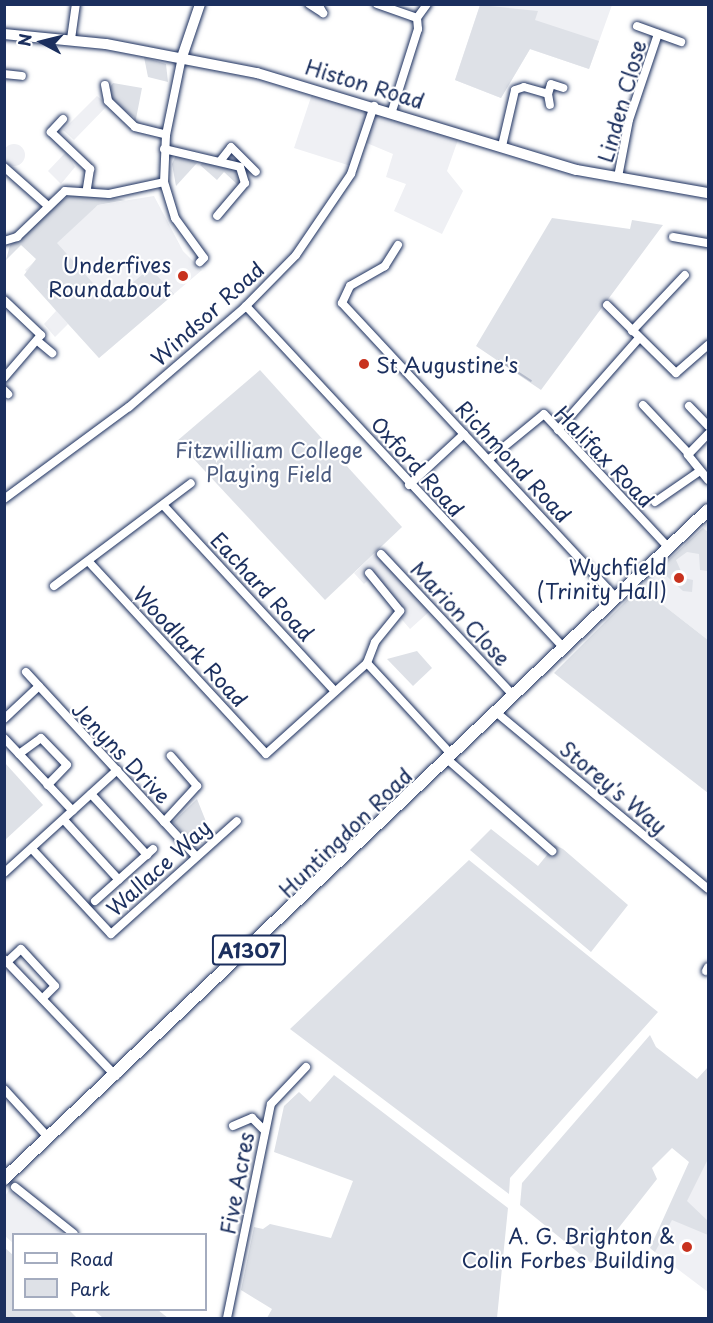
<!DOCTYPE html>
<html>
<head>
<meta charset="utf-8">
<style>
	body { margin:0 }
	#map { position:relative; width:713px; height:1323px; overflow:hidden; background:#fff; font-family:"Playpen Sans",sans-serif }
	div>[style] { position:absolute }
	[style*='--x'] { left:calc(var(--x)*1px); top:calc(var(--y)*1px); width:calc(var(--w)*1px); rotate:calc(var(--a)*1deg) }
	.built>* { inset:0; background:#eff0f4 }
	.round { border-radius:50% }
	.green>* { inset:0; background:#dee1e7 }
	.stream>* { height:1.5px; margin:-0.75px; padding:0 0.75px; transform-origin:0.75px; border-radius:0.75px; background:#b5bbca }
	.roads { filter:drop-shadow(0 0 2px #1b2f5e) drop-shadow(0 0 2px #1b2f5e) }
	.street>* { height:8px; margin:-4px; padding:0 4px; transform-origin:4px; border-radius:4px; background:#fff }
	.secondary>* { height:10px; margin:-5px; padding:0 5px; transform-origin:5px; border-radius:5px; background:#fff }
	.primary>* { height:12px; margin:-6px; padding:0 6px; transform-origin:6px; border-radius:6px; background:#fff }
	.dots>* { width:16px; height:16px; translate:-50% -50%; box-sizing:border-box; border:3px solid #fff; border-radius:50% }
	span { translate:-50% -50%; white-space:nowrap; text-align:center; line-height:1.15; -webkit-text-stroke:4.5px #fff; paint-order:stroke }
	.shield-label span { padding:2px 4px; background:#fff; border:2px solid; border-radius:4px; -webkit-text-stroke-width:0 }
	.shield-label { font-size:20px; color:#1b2f5e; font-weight:700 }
	.street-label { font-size:21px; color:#1b2f5e }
	.poi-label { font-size:21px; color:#1b2f5e }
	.right { translate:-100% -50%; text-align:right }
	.left { translate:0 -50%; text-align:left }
	.park-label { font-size:21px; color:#4c5c80 }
	.frame { position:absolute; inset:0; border:6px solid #1b2f5e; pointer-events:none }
	.legend { position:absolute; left:12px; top:1233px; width:195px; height:78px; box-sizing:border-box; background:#fff; border:2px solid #a4acbf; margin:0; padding:8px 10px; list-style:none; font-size:18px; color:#1b2f5e }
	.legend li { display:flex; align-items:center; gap:12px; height:30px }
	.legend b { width:30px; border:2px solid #a4acbf }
	.north { position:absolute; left:12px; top:12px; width:60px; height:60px; -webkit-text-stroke:4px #fff; paint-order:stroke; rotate:277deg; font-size:16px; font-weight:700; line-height:24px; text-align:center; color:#1b2f5e }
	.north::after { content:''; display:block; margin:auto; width:21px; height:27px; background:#1b2f5e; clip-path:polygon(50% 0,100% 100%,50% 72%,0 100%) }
</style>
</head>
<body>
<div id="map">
	<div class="built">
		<div style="clip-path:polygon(480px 5px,612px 5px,589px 69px,530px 49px,501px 98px,455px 80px)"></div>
		<div style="clip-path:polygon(312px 94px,459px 137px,447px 171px,463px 191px,442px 234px,394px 211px,406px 184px,386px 177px,393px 154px,362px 141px,354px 167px,294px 148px)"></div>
		<div style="clip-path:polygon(97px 96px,108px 105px,74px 140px,63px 130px)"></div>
		<div class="round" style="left:3px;top:144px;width:22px;height:22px"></div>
		<div style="clip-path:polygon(66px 152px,75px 167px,61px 184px,48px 171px)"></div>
		<div style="clip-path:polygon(154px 196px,183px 251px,202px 270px,99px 358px,68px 324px,55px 337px,44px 324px,56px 311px,25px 270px,98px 205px)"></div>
		<div style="clip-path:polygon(708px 523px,708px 640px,640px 587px)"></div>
		<div style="clip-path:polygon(376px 552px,430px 611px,410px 629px,368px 580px,364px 584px,354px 573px)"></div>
		<div style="clip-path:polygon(708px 1140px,708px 1292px,651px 1249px)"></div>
		<div style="clip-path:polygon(9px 1190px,29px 1208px,63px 1234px,14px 1234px,13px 1243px,5px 1236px,5px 1196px)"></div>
	</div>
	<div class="green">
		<div style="clip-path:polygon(480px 5px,538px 11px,535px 20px,599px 41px,589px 69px,530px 49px,501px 98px,455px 80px)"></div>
		<div style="clip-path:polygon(144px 57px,166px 64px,168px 82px,148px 77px)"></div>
		<div style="clip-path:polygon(113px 83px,142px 88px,135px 124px,134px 117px,111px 101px,108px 90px)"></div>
		<div style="clip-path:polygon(176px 155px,197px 163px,176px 186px,172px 164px)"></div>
		<div style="clip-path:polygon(205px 161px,233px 168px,241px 177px,239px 186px,224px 172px,217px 180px,200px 165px)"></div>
		<div style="clip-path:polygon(79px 192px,126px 200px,98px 205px,57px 243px,110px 302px,150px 268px,174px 294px,99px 358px,24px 275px,36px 259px,21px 245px,6px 260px,10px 245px,55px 203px)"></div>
		<div style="clip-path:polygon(552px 218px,630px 229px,632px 220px,663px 225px,541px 390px,476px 346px)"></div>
		<div style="clip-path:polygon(260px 370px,402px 527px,325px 600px,177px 441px)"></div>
		<div style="clip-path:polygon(703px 528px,708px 532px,708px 571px,700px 570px,699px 554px,687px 552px,676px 560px,684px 578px,693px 580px,692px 592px,683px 591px,659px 569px)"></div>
		<div style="clip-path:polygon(640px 587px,708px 640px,708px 793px,554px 673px)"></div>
		<div style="clip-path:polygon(417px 651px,432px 668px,413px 686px,387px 659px)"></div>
		<div style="clip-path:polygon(5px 763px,43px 805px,5px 840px,4px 840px)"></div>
		<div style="clip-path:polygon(197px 799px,211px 834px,195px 848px,173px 822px)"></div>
		<div style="clip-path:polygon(491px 829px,538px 866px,555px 845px,563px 849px,628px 905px,591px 952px,470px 850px)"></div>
		<div style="clip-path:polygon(469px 860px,658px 1012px,510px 1178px,509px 1194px,290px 1029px)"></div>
		<div style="clip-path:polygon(650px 1035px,656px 1047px,697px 1079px,708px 1067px,708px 1159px,687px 1201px,708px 1221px,708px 1235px,672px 1220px,655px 1252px,650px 1248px,689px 1162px,672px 1148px,652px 1168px,657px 1179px,591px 1263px,520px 1205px,522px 1183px)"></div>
		<div style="clip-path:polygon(334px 1075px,508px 1208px,497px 1318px,267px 1318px,272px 1309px,241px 1290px,254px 1227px,263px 1229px,270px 1224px,331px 1238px,353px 1181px,274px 1152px,284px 1106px,299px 1092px,310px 1102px)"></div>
		<div style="clip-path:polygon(5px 1248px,13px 1255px,14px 1310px,69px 1310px,77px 1318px,5px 1318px)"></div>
		<div style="clip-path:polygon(158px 1310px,168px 1318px,103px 1318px,95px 1311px)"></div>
	</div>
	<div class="stream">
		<div style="--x:499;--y:360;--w:38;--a:33"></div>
	</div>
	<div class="roads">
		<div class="street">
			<div style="--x:309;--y:4;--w:17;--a:33"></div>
			<div style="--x:323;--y:13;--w:10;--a:-119"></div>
			<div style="--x:377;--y:4;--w:42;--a:19.3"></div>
			<div style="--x:637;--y:26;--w:47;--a:20"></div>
			<div style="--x:71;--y:39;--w:35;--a:-82"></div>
			<div style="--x:182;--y:57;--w:80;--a:101.6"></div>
			<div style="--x:166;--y:135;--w:47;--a:92.4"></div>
			<div style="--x:164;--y:182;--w:38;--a:73"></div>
			<div style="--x:175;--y:218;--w:49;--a:54.1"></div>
			<div style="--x:204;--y:258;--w:6;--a:135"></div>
			<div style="--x:4;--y:74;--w:18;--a:6"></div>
			<div style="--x:105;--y:85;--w:16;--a:79"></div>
			<div style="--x:108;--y:101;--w:37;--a:44"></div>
			<div style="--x:135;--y:127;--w:32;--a:14"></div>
			<div style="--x:548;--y:94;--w:11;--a:80"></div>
			<div style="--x:392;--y:111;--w:86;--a:-72.4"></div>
			<div style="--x:418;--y:29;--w:11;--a:-95"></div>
			<div style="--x:417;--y:18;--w:17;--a:-54"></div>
			<div style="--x:63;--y:119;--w:18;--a:133"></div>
			<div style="--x:51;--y:132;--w:54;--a:43.5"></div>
			<div style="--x:90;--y:169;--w:20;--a:99"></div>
			<div style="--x:502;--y:146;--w:57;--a:-76.9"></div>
			<div style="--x:515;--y:90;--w:9;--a:-18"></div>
			<div style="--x:524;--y:87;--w:25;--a:16"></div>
			<div style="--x:548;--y:94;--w:10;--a:-73"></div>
			<div style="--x:551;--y:84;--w:13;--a:18"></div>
			<div style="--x:164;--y:149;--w:78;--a:13.3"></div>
			<div style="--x:240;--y:167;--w:17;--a:73"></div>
			<div style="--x:245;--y:183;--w:43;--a:130.3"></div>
			<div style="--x:221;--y:160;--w:16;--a:-52"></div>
			<div style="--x:231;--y:147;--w:35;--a:45"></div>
			<div style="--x:4;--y:167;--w:57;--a:41.5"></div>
			<div style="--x:618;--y:177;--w:58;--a:-79.1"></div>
			<div style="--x:629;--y:120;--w:91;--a:-71.4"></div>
			<div style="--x:673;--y:237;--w:36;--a:10"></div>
			<div style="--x:4;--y:241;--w:14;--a:-17"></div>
			<div style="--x:17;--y:237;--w:66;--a:-43.8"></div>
			<div style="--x:65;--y:191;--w:44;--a:3.9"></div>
			<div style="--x:109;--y:194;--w:56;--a:-12.3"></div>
			<div style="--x:398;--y:245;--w:25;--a:122"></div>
			<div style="--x:385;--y:266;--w:40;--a:150.3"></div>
			<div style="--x:350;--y:286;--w:19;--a:115"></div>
			<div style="--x:342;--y:303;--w:401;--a:47.1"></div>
			<div style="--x:4;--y:300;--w:51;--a:43.4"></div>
			<div style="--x:41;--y:335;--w:57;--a:130.7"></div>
			<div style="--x:607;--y:305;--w:97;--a:44.6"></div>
			<div style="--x:676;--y:373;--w:43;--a:-41.2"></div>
			<div style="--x:246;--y:306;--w:467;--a:47.1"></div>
			<div style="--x:632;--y:331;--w:77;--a:-46.6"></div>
			<div style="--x:40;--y:343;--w:16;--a:40"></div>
			<div style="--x:4;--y:390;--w:6;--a:45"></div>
			<div style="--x:643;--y:405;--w:67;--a:46.8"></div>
			<div style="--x:689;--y:406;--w:28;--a:46"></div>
			<div style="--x:558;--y:430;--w:123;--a:-48.6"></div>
			<div style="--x:708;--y:434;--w:29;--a:134"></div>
			<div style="--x:688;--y:455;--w:32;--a:51"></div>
			<div style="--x:488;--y:460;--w:72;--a:-39.4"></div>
			<div style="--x:544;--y:414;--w:182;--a:47"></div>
			<div style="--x:409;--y:485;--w:75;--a:-42.8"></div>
			<div style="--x:4;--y:499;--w:155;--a:-36.4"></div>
			<div style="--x:129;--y:407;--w:152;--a:-40.7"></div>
			<div style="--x:244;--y:308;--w:74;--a:-45.5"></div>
			<div style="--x:296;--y:255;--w:98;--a:-55.8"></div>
			<div style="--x:351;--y:174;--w:72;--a:-71.3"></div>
			<div style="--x:655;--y:502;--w:55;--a:-34.6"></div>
			<div style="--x:164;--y:506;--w:252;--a:47.3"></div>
			<div style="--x:381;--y:554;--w:195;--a:46.9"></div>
			<div style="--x:89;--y:562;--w:261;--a:47.3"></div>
			<div style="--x:266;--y:754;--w:136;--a:-42"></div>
			<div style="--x:367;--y:663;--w:125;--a:47.3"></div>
			<div style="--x:54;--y:586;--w:171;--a:-36.9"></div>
			<div style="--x:367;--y:663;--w:22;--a:-69"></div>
			<div style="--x:375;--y:642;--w:40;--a:-51"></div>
			<div style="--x:400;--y:611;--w:49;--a:-129.2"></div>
			<div style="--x:26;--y:672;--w:251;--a:47.3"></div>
			<div style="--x:497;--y:713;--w:275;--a:39.8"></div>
			<div style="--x:4;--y:719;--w:48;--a:-43.3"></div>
			<div style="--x:4;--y:738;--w:100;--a:46.6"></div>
			<div style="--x:19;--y:754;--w:27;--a:-36"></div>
			<div style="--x:41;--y:738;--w:37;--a:46"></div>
			<div style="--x:67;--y:765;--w:28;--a:134"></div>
			<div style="--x:447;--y:759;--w:140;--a:41.2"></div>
			<div style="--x:91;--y:794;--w:83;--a:47.4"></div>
			<div style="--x:64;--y:820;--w:81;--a:47.5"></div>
			<div style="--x:164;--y:822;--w:49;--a:-47.5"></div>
			<div style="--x:197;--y:786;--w:40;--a:-131"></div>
			<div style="--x:32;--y:849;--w:116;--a:47.1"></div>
			<div style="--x:111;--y:934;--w:169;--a:-41.9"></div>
			<div style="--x:4;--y:873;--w:153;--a:-42.3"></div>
			<div style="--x:95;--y:901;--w:78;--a:-41.9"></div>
			<div style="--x:4;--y:959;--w:162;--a:46.3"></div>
			<div style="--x:7;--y:962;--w:19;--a:-43"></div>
			<div style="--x:21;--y:949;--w:50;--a:47.4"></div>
			<div style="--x:55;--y:986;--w:18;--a:135"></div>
			<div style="--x:706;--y:971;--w:4;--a:-63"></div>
			<div style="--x:4;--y:1089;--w:62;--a:47.6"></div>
			<div style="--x:233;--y:1126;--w:21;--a:-23"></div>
			<div style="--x:252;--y:1118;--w:17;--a:45"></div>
			<div style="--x:15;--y:1187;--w:75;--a:38.5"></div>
			<div style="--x:227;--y:1318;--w:218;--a:-78.4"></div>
			<div style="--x:271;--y:1104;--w:51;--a:-46.6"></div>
		</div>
		<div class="secondary">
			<div style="--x:4;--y:34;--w:102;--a:5.6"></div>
			<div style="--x:106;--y:44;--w:154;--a:10.9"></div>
			<div style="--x:257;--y:73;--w:334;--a:16.9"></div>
			<div style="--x:577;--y:170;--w:133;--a:10"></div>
			<div style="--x:182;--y:57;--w:56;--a:-71.2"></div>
		</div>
		<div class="primary">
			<div style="--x:4;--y:1179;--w:971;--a:-43.54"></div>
		</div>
	</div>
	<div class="dots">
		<div style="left:183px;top:276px;background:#c8321e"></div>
		<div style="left:364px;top:364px;background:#c8321e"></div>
		<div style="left:679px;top:578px;background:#c8321e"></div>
		<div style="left:687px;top:1247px;background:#c8321e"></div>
	</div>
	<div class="shield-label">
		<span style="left:249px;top:950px">A1307</span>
	</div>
	<div class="street-label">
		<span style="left:365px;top:83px;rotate:17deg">Histon Road</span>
		<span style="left:621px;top:101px;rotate:-74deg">Linden Close</span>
		<span style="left:207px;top:313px;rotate:-42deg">Windsor Road</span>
		<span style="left:605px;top:456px;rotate:46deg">Halifax Road</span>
		<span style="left:514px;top:461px;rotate:47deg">Richmond Road</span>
		<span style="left:418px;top:466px;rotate:48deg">Oxford Road</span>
		<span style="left:263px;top:586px;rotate:47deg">Eachard Road</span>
		<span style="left:461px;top:613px;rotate:47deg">Marion Close</span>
		<span style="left:191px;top:646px;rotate:47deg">Woodlark Road</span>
		<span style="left:122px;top:752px;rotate:46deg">Jenyns Drive</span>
		<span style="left:614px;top:787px;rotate:40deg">Storey's Way</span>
		<span style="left:345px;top:832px;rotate:-44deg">Huntingdon Road</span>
		<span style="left:158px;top:867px;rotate:-42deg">Wallace Way</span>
		<span style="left:236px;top:1183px;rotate:-79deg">Five Acres</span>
	</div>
	<div class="poi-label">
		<span class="right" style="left:171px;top:276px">Underfives<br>Roundabout</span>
		<span class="left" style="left:376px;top:364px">St Augustine's</span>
		<span class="right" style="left:667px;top:578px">Wychfield<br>(Trinity Hall)</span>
		<span class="right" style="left:675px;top:1247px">A. G. Brighton &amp;<br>Colin Forbes Building</span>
	</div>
	<div class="park-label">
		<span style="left:269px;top:461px">Fitzwilliam College<br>Playing Field</span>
	</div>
	<div class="frame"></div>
	<ul class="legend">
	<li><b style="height:8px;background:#fff"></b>Road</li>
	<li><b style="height:16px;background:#dee1e7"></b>Park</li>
	</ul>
	<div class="north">N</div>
</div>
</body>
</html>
